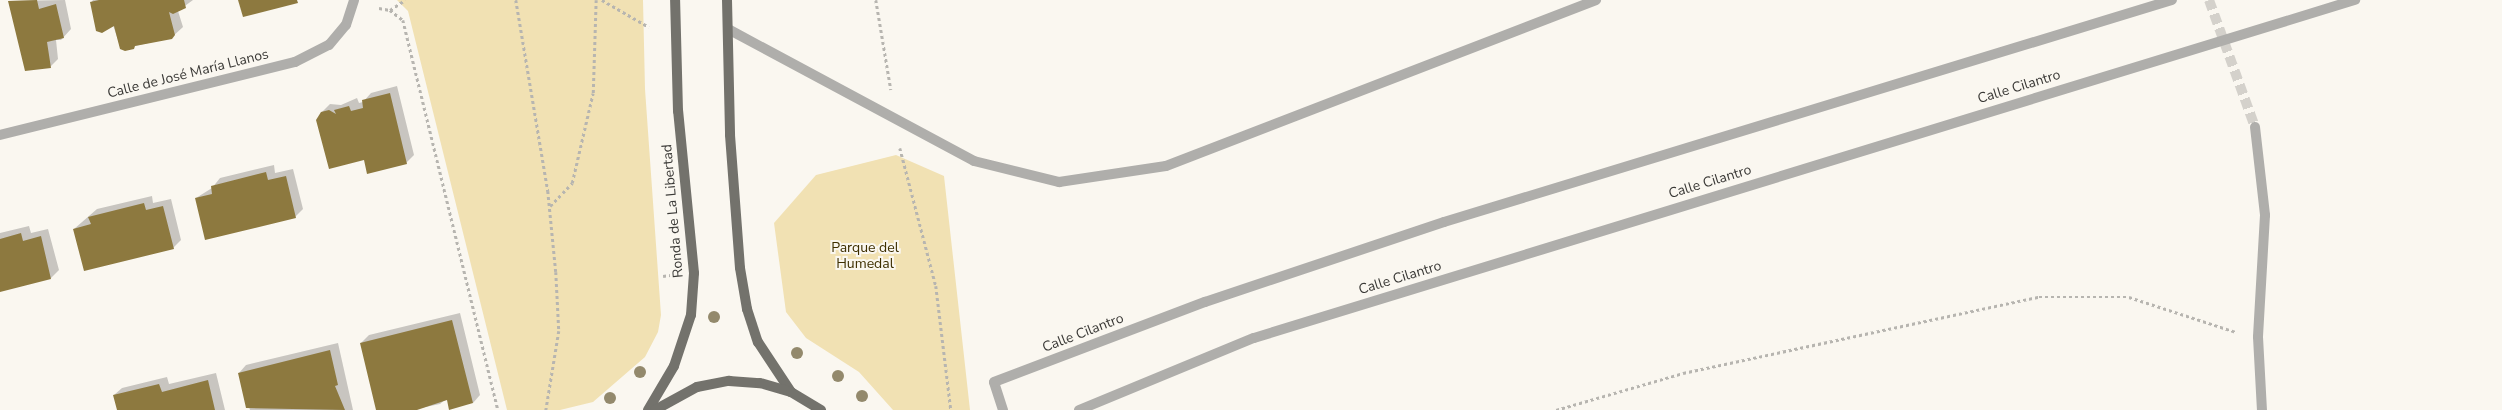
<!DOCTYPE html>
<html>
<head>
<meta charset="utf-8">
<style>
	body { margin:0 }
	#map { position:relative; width:2502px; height:410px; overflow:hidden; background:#faf7f0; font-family:"Nunito Sans",sans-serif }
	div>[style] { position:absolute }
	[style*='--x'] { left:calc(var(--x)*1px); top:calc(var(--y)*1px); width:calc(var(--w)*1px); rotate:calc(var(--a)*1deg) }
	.green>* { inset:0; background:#f1e1b3 }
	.shadow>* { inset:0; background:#0003 }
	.building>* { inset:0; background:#8d793f }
	.minor-tunnel>* { height:10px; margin-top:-5px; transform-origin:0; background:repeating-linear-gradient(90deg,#d4d1cb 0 10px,transparent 0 15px) }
	.path>* { height:2.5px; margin-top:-1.25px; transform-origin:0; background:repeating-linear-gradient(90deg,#b7b5b0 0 3px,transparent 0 6px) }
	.minor>* { height:10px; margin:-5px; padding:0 5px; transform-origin:5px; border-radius:5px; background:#afaeab }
	.major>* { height:10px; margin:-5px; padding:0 5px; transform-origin:5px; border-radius:5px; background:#73726c }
	.trees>* { width:12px; height:12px; margin:-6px; border-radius:50%; background:#93896c }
	span { translate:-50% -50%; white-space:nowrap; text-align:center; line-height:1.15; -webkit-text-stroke:4px #faf7f0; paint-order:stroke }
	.street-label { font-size:14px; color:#3a3936 }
	.park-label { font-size:14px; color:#3e2f00 }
</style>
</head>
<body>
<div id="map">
	<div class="green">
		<div style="clip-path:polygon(397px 0,643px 0,645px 89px,661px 315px,658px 332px,645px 357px,593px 402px,560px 410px,507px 410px,408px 11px)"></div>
		<div style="clip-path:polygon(896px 155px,944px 176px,970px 410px,893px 410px,859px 372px,806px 338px,786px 312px,774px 223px,816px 175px)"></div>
	</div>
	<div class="shadow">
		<div style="clip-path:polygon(65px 0,71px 29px,61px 40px,56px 40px,58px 59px,50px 67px,9px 1px)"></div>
		<div style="clip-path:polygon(93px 0,193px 0,178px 11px,183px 27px,171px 38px,121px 49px,113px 25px,91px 3px)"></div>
		<div style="clip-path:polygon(397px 86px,414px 155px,406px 163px,322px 112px,330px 104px,341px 105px,357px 98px,359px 103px,363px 102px,371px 93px)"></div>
		<div style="clip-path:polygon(274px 165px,275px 173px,293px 169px,303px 209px,295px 217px,196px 198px,212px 188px,220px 178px)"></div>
		<div style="clip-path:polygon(152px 196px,153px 203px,171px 199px,181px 240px,173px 248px,74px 229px,97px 209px)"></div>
		<div style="clip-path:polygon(29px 226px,31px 233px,48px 229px,59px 270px,51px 278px,0 291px,0 233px)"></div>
		<div style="clip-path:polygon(460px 313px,480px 395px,473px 403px,447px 398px,440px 404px,411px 410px,378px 410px,361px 343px,369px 335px)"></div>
		<div style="clip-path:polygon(338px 343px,353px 410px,250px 410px,239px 373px,246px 365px)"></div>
		<div style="clip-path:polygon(216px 373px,225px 410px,119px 410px,114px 395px,122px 388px,167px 377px,169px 384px)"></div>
	</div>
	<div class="building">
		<div style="clip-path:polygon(37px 0,39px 9px,56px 4px,64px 38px,47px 42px,51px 68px,25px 71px,8px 1px)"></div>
		<div style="clip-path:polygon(99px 0,184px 0,186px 8px,173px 14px,169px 12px,175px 35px,172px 39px,135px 46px,134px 49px,125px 51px,120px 49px,114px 26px,102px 33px,96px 31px,90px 2px)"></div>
		<div style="clip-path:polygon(238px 0,297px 0,298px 3px,243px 17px)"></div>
		<div style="clip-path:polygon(390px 93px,407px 164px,367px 174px,364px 160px,329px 169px,316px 120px,321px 112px,329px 110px,336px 114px,334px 110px,349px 106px,351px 111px,363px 108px,362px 100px)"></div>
		<div style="clip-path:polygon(266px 172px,268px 180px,286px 176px,296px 218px,205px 240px,195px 198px,212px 194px,211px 186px)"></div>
		<div style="clip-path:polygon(144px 203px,146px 210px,163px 206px,174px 249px,84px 271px,73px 229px,91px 224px,88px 217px)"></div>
		<div style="clip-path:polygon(21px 233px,23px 241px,41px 236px,51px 279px,0 292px,0 239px)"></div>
		<div style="clip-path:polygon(452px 320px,473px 403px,449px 410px,447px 400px,417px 410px,376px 410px,360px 343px)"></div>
		<div style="clip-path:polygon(330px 350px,338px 385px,335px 386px,345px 410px,246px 408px,238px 373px)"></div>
		<div style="clip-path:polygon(208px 380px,215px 410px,117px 410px,113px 395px,159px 384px,162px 392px)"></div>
	</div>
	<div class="minor-tunnel">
		<div style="--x:2209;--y:0;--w:135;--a:70.1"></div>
	</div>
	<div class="path">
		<div style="--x:516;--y:0;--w:194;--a:80.5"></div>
		<div style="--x:548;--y:191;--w:81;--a:84.4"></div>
		<div style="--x:556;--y:272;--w:59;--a:87.1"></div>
		<div style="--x:559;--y:331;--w:80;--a:99.3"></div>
		<div style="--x:602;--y:0;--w:54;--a:29.9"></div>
		<div style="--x:876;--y:0;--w:91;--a:80.5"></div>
		<div style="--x:379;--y:8;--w:11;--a:10"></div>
		<div style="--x:390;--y:10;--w:16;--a:38"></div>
		<div style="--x:403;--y:20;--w:401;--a:76.3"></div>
		<div style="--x:390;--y:10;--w:18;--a:-34"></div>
		<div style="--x:900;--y:148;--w:143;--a:75.4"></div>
		<div style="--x:936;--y:286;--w:125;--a:83.1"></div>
		<div style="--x:550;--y:206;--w:32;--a:-46"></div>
		<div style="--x:572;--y:183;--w:92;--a:-76.9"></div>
		<div style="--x:593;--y:93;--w:93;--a:-88.2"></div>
		<div style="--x:663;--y:276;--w:7;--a:-8"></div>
		<div style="--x:1556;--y:410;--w:132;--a:-16.2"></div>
		<div style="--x:1683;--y:373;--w:364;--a:-12.1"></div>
		<div style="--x:2039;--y:297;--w:90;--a:0"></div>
		<div style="--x:2129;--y:297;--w:113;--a:18.1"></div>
	</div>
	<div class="minor">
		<div style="--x:728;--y:29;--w:279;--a:28.2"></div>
		<div style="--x:974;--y:161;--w:88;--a:13.9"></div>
		<div style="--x:1059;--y:182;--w:108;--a:-8.5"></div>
		<div style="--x:1166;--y:166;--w:461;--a:-21.1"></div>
		<div style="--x:2255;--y:127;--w:89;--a:83.5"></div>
		<div style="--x:2265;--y:215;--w:122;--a:93.3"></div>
		<div style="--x:2258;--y:337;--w:73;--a:86.9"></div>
		<div style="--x:0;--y:135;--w:304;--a:-13.9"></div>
		<div style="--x:295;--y:62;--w:38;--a:-27"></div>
		<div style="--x:329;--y:45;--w:26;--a:-50"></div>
		<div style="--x:346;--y:25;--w:26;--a:-72"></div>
		<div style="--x:1003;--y:410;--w:29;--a:-108"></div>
		<div style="--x:994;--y:382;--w:226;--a:-20.8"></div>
		<div style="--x:1205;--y:302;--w:252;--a:-18.5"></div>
		<div style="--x:1444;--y:222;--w:761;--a:-16.96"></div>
		<div style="--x:1079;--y:410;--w:189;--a:-22.4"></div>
		<div style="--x:1254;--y:338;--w:1152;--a:-17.07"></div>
	</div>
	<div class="major">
		<div style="--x:727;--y:0;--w:135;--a:88.7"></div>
		<div style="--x:730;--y:135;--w:133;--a:85.7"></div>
		<div style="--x:740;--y:268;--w:42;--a:80.3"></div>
		<div style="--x:747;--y:309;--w:35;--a:72"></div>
		<div style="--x:758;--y:342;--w:60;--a:56.6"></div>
		<div style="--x:648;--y:410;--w:51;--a:-59.4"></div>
		<div style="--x:674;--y:366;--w:54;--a:-71.6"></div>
		<div style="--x:691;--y:315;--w:42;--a:-85.9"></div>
		<div style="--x:694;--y:273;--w:163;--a:-95.6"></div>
		<div style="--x:678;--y:111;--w:111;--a:-91.5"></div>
		<div style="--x:655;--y:410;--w:48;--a:-28.7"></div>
		<div style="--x:697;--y:387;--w:33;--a:-11"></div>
		<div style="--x:729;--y:381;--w:31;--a:4"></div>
		<div style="--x:760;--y:383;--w:32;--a:16"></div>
		<div style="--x:791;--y:392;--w:35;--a:31"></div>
	</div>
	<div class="trees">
		<div style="left:714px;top:317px"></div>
		<div style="left:797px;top:353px"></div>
		<div style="left:640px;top:372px"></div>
		<div style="left:838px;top:376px"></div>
		<div style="left:862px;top:396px"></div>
		<div style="left:610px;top:398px"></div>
	</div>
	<div class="street-label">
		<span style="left:188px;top:74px;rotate:-14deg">Calle de José María Llanos</span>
		<span style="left:2019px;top:87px;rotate:-17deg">Calle Cilantro</span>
		<span style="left:1710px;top:182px;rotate:-17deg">Calle Cilantro</span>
		<span style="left:673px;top:211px;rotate:-95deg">Ronda de La Libertad</span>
		<span style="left:1400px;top:278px;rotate:-17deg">Calle Cilantro</span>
		<span style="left:1083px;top:333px;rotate:-21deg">Calle Cilantro</span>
	</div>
	<div class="park-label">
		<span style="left:865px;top:256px">Parque del<br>Humedal</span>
	</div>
</div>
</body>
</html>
